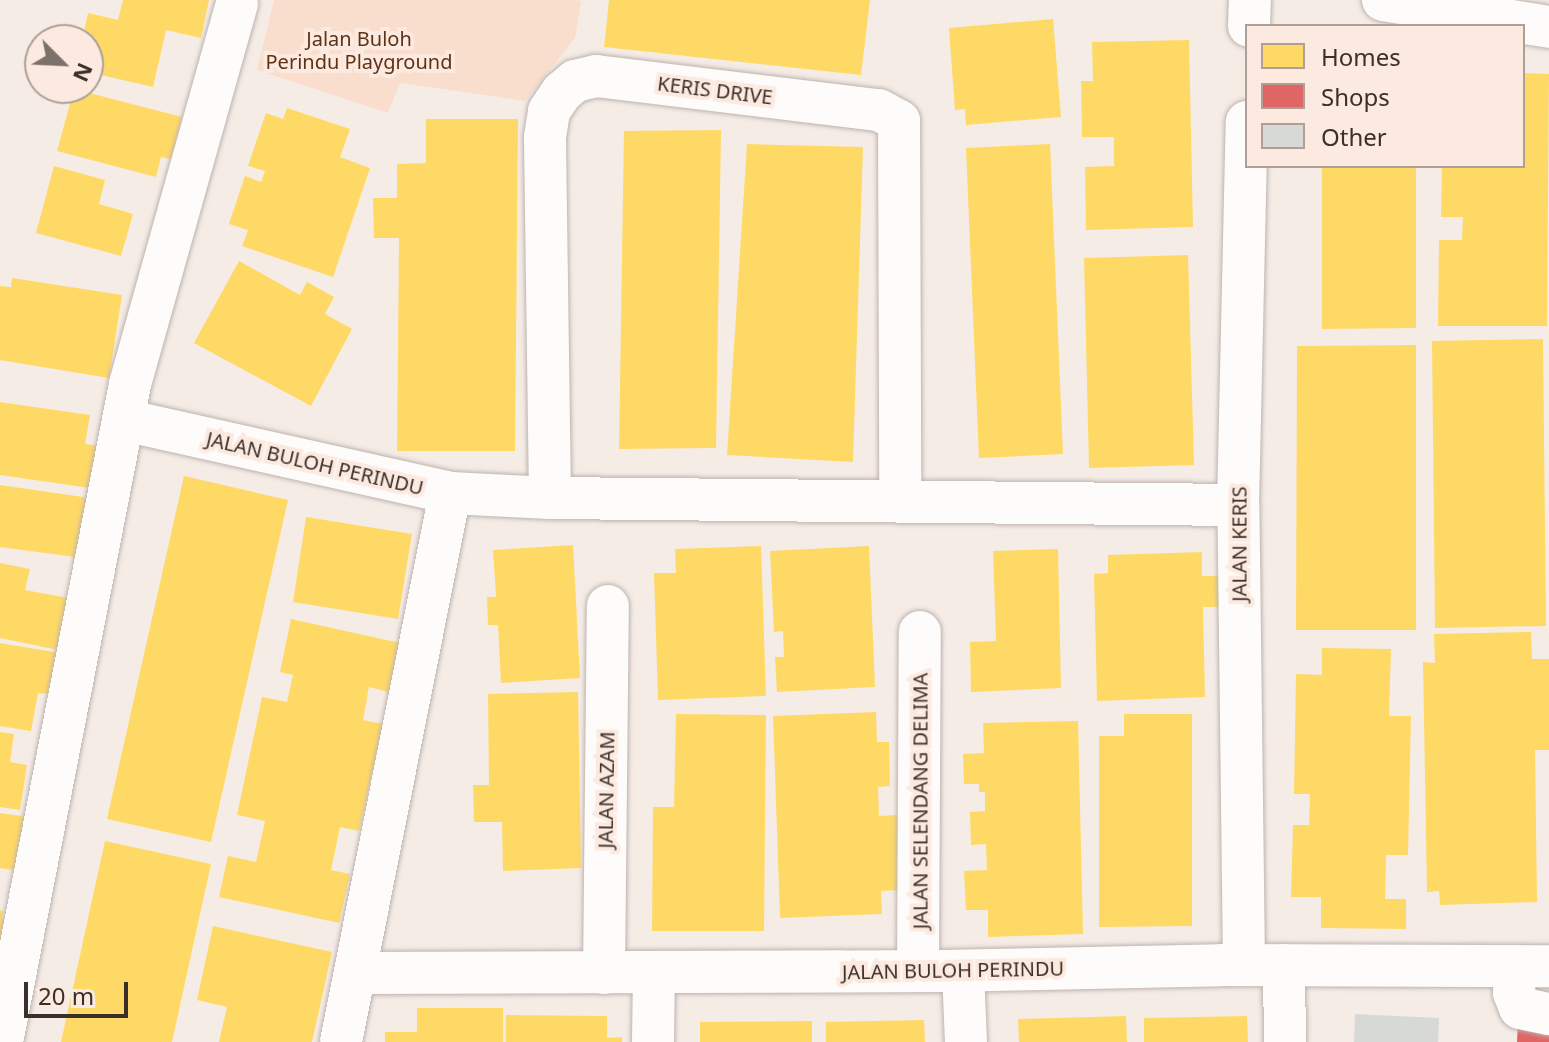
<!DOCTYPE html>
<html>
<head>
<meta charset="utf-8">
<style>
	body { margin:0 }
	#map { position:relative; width:1549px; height:1042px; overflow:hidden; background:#f6ece6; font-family:"Noto Sans",sans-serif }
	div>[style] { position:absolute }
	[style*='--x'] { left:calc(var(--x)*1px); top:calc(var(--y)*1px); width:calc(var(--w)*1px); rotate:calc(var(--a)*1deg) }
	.green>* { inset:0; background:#f9decd }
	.homes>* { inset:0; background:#ffd966 }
	.shops>* { inset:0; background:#e06666 }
	.building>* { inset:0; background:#d6d9d6 }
	.roads { filter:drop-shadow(0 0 2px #bdb3ae) drop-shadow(0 0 2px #bdb3ae) }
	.minor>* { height:42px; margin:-21px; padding:0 21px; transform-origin:21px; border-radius:21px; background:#fefcfb }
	span { translate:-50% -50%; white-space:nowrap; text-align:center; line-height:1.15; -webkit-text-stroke:8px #fceae0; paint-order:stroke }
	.park-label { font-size:20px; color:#5d3215 }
	.street-label { font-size:20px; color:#3b3029 }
	.legend { position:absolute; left:1245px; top:24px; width:280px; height:144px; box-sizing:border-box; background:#fceae0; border:2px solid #afa097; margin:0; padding:10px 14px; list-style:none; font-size:24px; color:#3b3029 }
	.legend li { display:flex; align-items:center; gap:16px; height:40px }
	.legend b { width:40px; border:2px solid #afa097 }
	.north { position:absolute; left:24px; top:24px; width:80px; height:80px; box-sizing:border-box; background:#fceae0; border:2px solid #afa097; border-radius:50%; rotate:114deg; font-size:22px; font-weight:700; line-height:32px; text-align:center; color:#3b3029 }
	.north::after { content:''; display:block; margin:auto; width:28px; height:36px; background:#7c726b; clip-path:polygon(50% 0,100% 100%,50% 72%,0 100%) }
	.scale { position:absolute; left:24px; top:982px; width:104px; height:36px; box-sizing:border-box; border:4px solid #3b3029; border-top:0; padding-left:10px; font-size:24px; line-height:28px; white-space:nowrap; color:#3b3029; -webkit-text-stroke:6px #fceae0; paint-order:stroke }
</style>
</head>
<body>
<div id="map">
	<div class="green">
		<div style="clip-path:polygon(274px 0,573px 0,581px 1px,575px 38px,525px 101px,400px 83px,388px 113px,257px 70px)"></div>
	</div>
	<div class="homes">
		<div style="clip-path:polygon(123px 0,209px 0,201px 38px,166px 30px,153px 87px,88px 72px,88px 40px,82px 40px,88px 13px,118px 20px)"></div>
		<div style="clip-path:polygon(609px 0,870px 0,861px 75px,604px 47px)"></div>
		<div style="clip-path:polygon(1053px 19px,1061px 117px,966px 125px,965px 109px,955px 110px,949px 28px)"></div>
		<div style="clip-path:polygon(1189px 40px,1193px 227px,1086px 230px,1085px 167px,1114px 166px,1114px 137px,1082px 137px,1081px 81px,1093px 81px,1092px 42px)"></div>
		<div style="clip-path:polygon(1523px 73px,1549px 74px,1547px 326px,1438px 326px,1439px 240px,1462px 240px,1463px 217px,1441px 217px,1442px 166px,1523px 166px)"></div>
		<div style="clip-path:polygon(74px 89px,182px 117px,171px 159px,161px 157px,156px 177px,57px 151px)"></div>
		<div style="clip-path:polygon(287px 108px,350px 129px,340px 157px,370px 168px,333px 277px,242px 246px,248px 230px,229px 224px,245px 176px,261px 182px,265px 171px,248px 166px,266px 113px,283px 119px)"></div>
		<div style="clip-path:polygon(426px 119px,518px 119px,515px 451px,397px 451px,399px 238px,374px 238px,373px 198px,397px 198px,397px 164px,426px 163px)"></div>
		<div style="clip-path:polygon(721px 130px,716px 448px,619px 449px,624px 131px)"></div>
		<div style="clip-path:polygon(747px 144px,863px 147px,853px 462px,727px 455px)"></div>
		<div style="clip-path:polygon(1050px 144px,1063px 454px,979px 458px,966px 148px)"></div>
		<div style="clip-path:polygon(54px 166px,105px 180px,99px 204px,133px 214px,121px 256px,36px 233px)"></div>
		<div style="clip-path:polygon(1322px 166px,1416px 166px,1416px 328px,1322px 329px)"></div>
		<div style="clip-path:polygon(1188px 255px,1194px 465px,1089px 468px,1084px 258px)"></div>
		<div style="clip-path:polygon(239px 261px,300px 295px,307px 282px,334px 297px,325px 314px,352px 329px,311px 406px,194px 343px)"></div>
		<div style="clip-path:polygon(12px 278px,122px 295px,109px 378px,0 360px,0 286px,11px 287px)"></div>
		<div style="clip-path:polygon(1543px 339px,1546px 626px,1435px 628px,1432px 341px)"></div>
		<div style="clip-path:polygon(1416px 345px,1416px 630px,1296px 630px,1297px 346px)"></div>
		<div style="clip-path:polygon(0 402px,90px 415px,85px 444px,103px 446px,97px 489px,0 475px)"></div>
		<div style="clip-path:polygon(184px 476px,288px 500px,211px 842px,107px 819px)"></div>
		<div style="clip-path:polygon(0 485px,90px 498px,82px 558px,0 547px)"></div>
		<div style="clip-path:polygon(306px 517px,412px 534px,398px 619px,293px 602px)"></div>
		<div style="clip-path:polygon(573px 545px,580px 678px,501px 683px,498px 625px,488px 625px,487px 597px,496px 597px,493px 550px)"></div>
		<div style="clip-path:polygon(761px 546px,766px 696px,658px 700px,654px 573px,676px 573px,675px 549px)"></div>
		<div style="clip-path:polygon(869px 546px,875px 687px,777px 692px,775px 657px,784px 657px,783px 631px,774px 632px,770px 551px)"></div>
		<div style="clip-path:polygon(1058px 549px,1061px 688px,971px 692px,970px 642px,996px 641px,993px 551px)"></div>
		<div style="clip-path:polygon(1202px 552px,1202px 576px,1218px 576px,1219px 607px,1203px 607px,1205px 697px,1097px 701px,1094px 574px,1108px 573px,1108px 555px)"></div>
		<div style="clip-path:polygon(0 563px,30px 569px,25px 590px,68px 598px,58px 650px,0 638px)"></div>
		<div style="clip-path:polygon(291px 619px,400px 643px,389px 692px,369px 687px,363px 720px,383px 724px,359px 831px,340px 827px,331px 870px,350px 874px,339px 923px,219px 897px,228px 856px,256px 862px,265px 821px,237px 815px,262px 697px,287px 702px,293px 675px,280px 672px)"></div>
		<div style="clip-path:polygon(1531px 632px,1532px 659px,1549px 659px,1549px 750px,1535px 750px,1537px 902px,1440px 905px,1439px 891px,1427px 892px,1423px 662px,1435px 663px,1434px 634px)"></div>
		<div style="clip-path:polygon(0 643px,66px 654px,59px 695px,38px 693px,31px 731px,0 726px)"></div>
		<div style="clip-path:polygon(1322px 648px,1391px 649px,1389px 716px,1411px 716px,1408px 855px,1386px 855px,1385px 899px,1406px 899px,1406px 929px,1321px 928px,1321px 897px,1291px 897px,1293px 825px,1309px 825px,1310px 794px,1294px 794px,1296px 674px,1322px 675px)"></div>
		<div style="clip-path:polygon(578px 692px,581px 868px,503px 871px,502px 822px,474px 822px,473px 785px,489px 785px,488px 694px)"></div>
		<div style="clip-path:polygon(876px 712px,877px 742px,889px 742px,890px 786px,878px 787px,879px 816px,897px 815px,900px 890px,881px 891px,882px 914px,780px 918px,773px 716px)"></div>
		<div style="clip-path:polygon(676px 714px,766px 715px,764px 931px,652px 931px,653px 807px,674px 807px)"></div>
		<div style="clip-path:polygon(1124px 714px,1192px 714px,1192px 926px,1099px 927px,1099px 736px,1124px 736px)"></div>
		<div style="clip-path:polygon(1078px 721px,1083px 934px,988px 937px,988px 910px,966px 910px,964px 871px,987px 870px,986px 844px,971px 845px,970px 812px,985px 811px,985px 792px,979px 792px,979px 784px,964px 784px,963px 754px,984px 753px,983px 723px)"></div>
		<div style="clip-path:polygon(0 732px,14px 734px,10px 762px,27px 765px,20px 810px,0 807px)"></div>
		<div style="clip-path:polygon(0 813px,28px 817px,20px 871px,0 868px)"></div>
		<div style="clip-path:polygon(105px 841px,211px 864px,172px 1042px,61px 1042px)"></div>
		<div style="clip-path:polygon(0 910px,3px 911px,2px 919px,13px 921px,0 946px)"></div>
		<div style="clip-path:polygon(213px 926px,332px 952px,312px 1042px,219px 1042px,227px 1007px,197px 1000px)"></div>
		<div style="clip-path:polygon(417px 1008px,503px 1008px,503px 1042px,385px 1042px,385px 1032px,417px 1032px)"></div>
		<div style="clip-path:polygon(506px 1015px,607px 1016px,607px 1038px,622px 1037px,622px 1042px,506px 1042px)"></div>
		<div style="clip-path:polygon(1126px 1016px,1127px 1042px,1019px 1042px,1018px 1019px)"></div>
		<div style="clip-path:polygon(1247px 1016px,1248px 1042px,1144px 1042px,1144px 1018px)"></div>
		<div style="clip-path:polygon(924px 1020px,925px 1042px,826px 1042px,826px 1022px)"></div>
		<div style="clip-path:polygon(812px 1021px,812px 1042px,700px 1042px,700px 1022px)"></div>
	</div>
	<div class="shops">
		<div style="clip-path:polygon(1518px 1022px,1549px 1023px,1549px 1042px,1517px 1042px)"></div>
	</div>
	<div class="building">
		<div style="clip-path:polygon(1355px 1014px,1439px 1018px,1438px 1042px,1354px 1042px)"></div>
	</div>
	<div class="roads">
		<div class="minor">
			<div style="--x:1383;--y:0;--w:168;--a:9.2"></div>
			<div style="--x:1249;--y:26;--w:26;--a:-88"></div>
			<div style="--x:124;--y:420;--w:334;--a:12.6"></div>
			<div style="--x:450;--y:493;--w:100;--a:2.9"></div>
			<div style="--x:550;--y:498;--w:688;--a:0.58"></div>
			<div style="--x:550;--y:498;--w:361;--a:-90.8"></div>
			<div style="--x:545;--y:137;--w:26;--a:-81"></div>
			<div style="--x:549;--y:111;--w:23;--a:-56"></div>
			<div style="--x:562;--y:92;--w:17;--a:-40"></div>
			<div style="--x:575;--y:81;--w:22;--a:-13"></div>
			<div style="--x:596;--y:76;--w:285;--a:6.9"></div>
			<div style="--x:879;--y:110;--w:23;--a:29"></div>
			<div style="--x:899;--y:121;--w:378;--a:89.8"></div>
			<div style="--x:1244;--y:965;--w:460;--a:-90.7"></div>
			<div style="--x:1238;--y:505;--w:383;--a:-88.7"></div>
			<div style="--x:1284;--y:965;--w:77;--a:89.3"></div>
			<div style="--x:1515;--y:966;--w:27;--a:92"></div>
			<div style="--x:1514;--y:993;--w:16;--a:68"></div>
			<div style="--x:1520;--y:1008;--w:30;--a:12"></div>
			<div style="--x:918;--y:970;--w:338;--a:-89.7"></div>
			<div style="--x:963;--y:971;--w:71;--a:87.6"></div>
			<div style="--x:356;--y:973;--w:588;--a:-0.19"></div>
			<div style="--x:944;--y:971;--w:277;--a:-1.2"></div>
			<div style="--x:1221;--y:965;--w:328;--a:0.2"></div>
			<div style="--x:604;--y:973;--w:367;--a:-89.4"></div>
			<div style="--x:2;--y:1042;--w:670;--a:-78.99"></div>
			<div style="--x:130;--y:384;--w:395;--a:-74.3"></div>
			<div style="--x:341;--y:1042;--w:560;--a:-78.77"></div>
			<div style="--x:653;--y:1042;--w:68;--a:-89.2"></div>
		</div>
	</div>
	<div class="park-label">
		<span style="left:359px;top:50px">Jalan Buloh<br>Perindu Playground</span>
	</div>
	<div class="street-label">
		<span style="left:715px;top:90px;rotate:7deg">KERIS DRIVE</span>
		<span style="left:315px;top:463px;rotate:13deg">JALAN BULOH PERINDU</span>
		<span style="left:1239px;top:544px;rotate:-90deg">JALAN KERIS</span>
		<span style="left:606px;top:790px;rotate:-89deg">JALAN AZAM</span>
		<span style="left:920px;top:801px;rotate:-90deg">JALAN SELENDANG DELIMA</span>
		<span style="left:953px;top:970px;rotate:-1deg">JALAN BULOH PERINDU</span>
	</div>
	<ul class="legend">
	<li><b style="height:22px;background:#ffd966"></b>Homes</li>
	<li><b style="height:22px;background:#e06666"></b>Shops</li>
	<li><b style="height:22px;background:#d6d9d6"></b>Other</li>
	</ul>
	<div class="north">N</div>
	<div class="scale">20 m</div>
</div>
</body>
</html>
